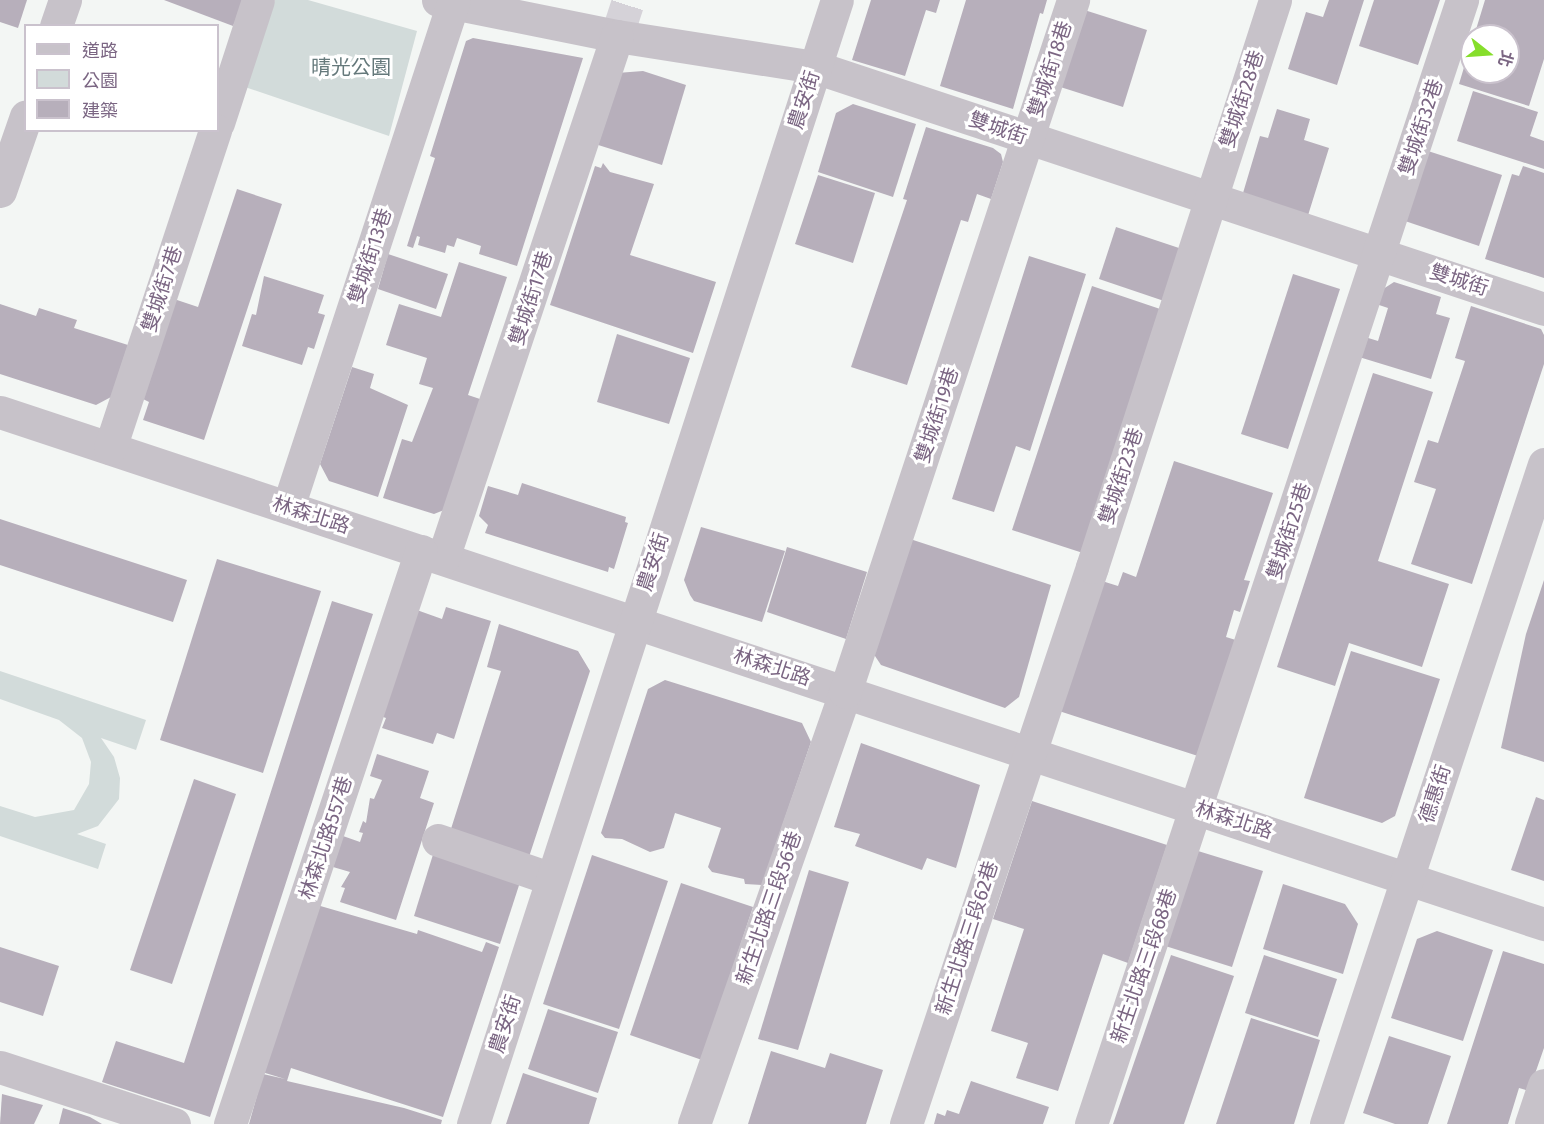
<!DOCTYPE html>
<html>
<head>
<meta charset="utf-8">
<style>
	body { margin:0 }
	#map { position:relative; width:1544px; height:1124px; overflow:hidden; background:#f3f6f4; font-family:"Fira Sans","Noto Sans TC",sans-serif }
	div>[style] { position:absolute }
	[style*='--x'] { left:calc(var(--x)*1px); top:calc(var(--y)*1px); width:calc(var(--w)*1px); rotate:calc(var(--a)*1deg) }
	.green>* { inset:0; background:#d2dbda }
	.building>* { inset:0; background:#b7afbb }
	.minor-tunnel>* { height:33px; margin-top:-16.5px; transform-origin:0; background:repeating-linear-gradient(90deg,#d5d2d8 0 33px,transparent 0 49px) }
	.minor>* { height:33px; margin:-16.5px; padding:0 16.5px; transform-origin:16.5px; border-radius:16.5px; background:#c7c2c9 }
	span { translate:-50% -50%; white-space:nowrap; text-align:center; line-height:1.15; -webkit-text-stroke:6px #fff; paint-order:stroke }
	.park-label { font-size:20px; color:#65797b }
	.street-label { font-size:20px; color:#7b6683 }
	.legend { position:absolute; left:24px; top:24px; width:195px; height:108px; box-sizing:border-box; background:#fff; border:2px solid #cac2cd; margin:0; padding:8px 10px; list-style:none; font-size:18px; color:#7b6683 }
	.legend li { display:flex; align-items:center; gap:12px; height:30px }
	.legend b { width:30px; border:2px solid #cac2cd }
	.north { position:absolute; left:1460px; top:24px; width:60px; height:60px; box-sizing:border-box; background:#fff; border:2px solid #cac2cd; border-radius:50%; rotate:107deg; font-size:16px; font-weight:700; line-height:24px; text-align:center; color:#7b6683 }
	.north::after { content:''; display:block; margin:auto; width:21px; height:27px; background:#86de2b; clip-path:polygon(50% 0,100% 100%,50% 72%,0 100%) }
</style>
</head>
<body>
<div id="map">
	<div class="green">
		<div style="clip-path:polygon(275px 0,308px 0,417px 31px,389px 136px,242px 86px)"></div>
		<div style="clip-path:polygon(0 671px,146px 720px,136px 750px,101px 738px,114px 757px,120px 778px,119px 799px,98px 826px,77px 834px,106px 844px,98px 869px,0 836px,0 806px,35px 817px,74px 810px,89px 784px,91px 762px,82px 738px,59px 720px,0 699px)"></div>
	</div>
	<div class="building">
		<div style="clip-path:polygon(0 0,27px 0,18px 28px,0 22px)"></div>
		<div style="clip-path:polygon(164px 0,245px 0,233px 26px)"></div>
		<div style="clip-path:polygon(871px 0,940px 0,936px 13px,926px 10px,905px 76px,852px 60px)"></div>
		<div style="clip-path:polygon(966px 0,1047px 0,1043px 14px,1040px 13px,1013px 109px,940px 86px)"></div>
		<div style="clip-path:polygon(1329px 0,1364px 0,1337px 85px,1288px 69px,1306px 12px,1323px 17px)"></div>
		<div style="clip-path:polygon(1374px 0,1440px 0,1418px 65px,1359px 46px)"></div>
		<div style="clip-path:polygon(1485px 0,1544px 0,1544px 59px,1529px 106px,1459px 84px,1471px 44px,1472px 72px,1508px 72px,1508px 36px,1474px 36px)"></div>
		<div style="clip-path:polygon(1075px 7px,1147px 30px,1123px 107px,1051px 84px)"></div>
		<div style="clip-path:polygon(473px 38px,583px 58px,517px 266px,479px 254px,481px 246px,457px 238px,454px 247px,447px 245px,445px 253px,418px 245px,420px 237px,417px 236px,413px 248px,407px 246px,435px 158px,430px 156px,466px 41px)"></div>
		<div style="clip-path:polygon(643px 71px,686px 85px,662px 165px,595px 144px,617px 73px)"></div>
		<div style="clip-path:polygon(1473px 91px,1538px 112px,1530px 136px,1544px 141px,1544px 169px,1457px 141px)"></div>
		<div style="clip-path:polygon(853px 104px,916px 124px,893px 197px,818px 172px,836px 113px)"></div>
		<div style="clip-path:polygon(1277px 109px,1310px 119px,1304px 140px,1329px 148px,1305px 225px,1243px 193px,1260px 136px,1268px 138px)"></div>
		<div style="clip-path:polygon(926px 127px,993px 148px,1001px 154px,1003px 162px,991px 199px,977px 194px,968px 222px,961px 220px,907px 385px,851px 367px,907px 200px,903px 199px)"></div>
		<div style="clip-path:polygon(1428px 151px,1502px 175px,1479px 246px,1405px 221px)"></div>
		<div style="clip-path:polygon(603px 163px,610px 172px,654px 184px,630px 255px,716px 282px,693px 353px,550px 305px,595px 166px,601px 168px)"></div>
		<div style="clip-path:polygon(1523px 166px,1544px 173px,1544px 278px,1485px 259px,1512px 174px,1519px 176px)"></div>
		<div style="clip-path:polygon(818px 175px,875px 193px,853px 263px,795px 244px)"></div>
		<div style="clip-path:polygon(237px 189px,282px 204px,204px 440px,143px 420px,149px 402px,141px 398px,174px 299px,198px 307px)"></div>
		<div style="clip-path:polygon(1116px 227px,1185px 250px,1167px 302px,1099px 279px)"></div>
		<div style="clip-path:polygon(388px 254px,448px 274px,436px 309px,378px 289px)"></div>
		<div style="clip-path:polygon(1029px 256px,1086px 274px,1030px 451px,1016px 446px,994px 512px,952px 499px)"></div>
		<div style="clip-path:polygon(459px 262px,507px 277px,468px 395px,483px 400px,449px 508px,434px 514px,383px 498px,402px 439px,412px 442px,433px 388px,419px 384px,427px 358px,386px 345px,399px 304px,441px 317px)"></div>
		<div style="clip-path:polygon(1293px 274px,1340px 289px,1288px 449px,1241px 434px)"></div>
		<div style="clip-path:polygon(264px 276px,324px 295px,318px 313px,325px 315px,314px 349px,308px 347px,302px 365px,242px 346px,252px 314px,256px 315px)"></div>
		<div style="clip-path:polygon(1394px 282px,1441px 297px,1436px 314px,1450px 318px,1431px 379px,1359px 357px,1365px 337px,1378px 341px,1388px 308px,1376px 304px,1380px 291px)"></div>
		<div style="clip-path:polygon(1092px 286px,1166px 311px,1086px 554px,1012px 530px)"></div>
		<div style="clip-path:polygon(0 304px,36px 316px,39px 308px,77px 320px,74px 328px,128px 345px,111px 397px,96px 405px,0 374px)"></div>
		<div style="clip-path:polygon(1471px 306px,1541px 329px,1544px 335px,1544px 364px,1472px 584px,1411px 564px,1436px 489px,1414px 482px,1428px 440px,1438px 443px,1465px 361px,1455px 358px)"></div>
		<div style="clip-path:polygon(617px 334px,690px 358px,669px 424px,597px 402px)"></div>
		<div style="clip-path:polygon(352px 367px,374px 374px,370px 388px,408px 405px,378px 497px,329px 481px,320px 464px)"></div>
		<div style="clip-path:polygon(1373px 373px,1433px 392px,1378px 561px,1449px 584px,1422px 667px,1349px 643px,1335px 686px,1277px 667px)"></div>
		<div style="clip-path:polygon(1174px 461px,1273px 493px,1244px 580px,1250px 581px,1240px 612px,1234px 610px,1226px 637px,1239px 641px,1201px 757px,1059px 711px,1102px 581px,1118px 586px,1123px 572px,1136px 577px)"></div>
		<div style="clip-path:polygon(522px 483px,626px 517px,625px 522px,628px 523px,614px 569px,609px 567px,608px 572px,485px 533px,488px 525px,479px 516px,488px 486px,518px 495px)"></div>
		<div style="clip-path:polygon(0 519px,187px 580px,173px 622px,0 565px)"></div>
		<div style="clip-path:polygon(701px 527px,785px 551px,762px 622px,694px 601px,690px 595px,684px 580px)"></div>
		<div style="clip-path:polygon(907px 538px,1051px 585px,1019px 697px,1005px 708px,881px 665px,871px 650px)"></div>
		<div style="clip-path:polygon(787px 547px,867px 572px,846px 639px,767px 612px)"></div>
		<div style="clip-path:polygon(217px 559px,321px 591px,263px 773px,160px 740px)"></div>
		<div style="clip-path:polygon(1544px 580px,1544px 762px,1501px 748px,1526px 634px)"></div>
		<div style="clip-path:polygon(332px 601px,373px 614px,210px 1117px,102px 1082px,116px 1041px,184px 1063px)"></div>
		<div style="clip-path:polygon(446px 607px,491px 621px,454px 739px,437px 733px,433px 744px,382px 728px,386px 718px,380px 716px,414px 609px,442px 619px)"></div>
		<div style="clip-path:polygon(499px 624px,578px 651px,590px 671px,528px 860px,450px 832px,501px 671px,487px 667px)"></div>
		<div style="clip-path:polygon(1351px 651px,1440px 679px,1395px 816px,1382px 823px,1304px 798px)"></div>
		<div style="clip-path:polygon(665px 680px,802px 723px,811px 742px,762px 885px,745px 884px,744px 879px,712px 872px,708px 867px,721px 828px,675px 813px,664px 848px,650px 852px,622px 839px,605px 838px,601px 833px,648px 689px)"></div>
		<div style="clip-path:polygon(861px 743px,980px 785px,956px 868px,927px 858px,922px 870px,855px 846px,860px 834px,834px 827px)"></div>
		<div style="clip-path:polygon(377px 754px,429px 771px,420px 798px,434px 803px,396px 920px,340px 902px,345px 888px,341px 887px,350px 872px,333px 867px,343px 836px,360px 842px,363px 833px,359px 832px,363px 821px,366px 823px,370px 798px,374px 799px,382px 780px,370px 776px)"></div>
		<div style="clip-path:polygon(194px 779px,236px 794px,172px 984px,130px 970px)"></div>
		<div style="clip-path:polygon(1536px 797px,1544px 800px,1544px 881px,1511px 870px)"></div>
		<div style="clip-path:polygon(1032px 801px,1167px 845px,1128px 963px,1103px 954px,1058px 1091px,1016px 1078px,1028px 1043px,991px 1031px,1024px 929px,993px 919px)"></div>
		<div style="clip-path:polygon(435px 848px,522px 876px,500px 944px,414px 916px)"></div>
		<div style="clip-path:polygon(1198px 851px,1263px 871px,1232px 967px,1159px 944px)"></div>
		<div style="clip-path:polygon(592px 855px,668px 881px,619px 1029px,543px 1004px)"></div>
		<div style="clip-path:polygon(809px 870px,849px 882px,798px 1050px,758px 1039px)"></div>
		<div style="clip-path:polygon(681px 883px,753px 907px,702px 1060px,630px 1035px)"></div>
		<div style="clip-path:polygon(1283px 884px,1345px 904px,1358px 924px,1343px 974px,1263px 949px)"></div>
		<div style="clip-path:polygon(317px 905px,417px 934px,418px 930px,482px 952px,486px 942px,499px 947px,443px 1117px,291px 1068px,287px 1081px,404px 1108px,442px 1120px,441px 1124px,249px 1124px,263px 1074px,285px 1079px,262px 1072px)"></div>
		<div style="clip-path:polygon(1437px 931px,1493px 950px,1463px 1041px,1391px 1018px,1417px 939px)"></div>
		<div style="clip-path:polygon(0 947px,59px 966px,43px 1016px,0 1002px)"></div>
		<div style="clip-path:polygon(1503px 951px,1544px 964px,1544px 1048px,1529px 1091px,1519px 1088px,1508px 1124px,1447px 1124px)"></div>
		<div style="clip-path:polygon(1171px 955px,1234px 976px,1184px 1124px,1113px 1124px)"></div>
		<div style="clip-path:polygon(1264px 955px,1337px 979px,1318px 1037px,1245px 1013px)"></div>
		<div style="clip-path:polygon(548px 1009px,618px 1032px,598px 1093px,528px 1069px)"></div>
		<div style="clip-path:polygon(1251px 1018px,1320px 1040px,1294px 1124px,1216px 1124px)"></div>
		<div style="clip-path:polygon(1389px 1036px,1451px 1056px,1428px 1124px,1395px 1124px,1363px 1113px)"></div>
		<div style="clip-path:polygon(771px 1051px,825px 1068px,830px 1053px,883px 1070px,866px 1124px,748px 1124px)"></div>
		<div style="clip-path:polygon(523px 1073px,597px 1098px,589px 1124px,506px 1124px)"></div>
		<div style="clip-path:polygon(971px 1081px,1049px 1107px,1043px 1124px,934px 1124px,937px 1113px,945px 1116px,947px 1110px,959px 1114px)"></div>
		<div style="clip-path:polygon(2px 1094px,43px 1105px,34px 1124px,0 1124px)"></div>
		<div style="clip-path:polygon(63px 1108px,90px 1117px,102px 1124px,59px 1124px)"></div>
	</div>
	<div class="minor-tunnel">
		<div style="--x:617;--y:36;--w:38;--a:-72"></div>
	</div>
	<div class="minor">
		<div style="--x:438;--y:0;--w:183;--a:11.4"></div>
		<div style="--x:617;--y:36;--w:200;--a:8.9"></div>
		<div style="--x:815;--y:67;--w:768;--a:18.36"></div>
		<div style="--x:56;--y:26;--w:28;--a:-71"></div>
		<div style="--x:218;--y:123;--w:129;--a:-72"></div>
		<div style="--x:0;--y:191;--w:79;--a:-70.9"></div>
		<div style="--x:0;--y:412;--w:1627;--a:18.35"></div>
		<div style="--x:110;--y:448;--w:335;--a:-71.7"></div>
		<div style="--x:288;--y:507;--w:533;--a:-71.87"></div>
		<div style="--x:443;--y:558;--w:550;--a:-71.57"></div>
		<div style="--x:438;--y:840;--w:120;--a:18.9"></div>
		<div style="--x:0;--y:1067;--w:183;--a:18.1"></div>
		<div style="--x:230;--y:1124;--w:604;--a:-71.57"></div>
		<div style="--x:473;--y:1124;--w:1181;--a:-72.06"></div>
		<div style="--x:694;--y:1124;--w:458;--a:-70.7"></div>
		<div style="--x:845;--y:692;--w:729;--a:-71.76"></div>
		<div style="--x:906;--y:1124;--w:587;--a:-71.53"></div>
		<div style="--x:1092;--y:567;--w:596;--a:-72.11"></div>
		<div style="--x:1091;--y:1124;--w:1184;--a:-71.73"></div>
		<div style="--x:1326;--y:1124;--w:695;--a:-71.72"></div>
		<div style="--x:1531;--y:1124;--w:41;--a:-71.6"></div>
	</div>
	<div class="park-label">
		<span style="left:351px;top:67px">晴光公園</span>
	</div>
	<div class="street-label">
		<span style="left:1050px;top:69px;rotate:-72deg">雙城街18巷</span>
		<span style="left:1242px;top:99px;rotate:-72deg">雙城街28巷</span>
		<span style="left:804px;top:100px;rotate:-72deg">農安街</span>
		<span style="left:1421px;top:127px;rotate:-72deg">雙城街32巷</span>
		<span style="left:998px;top:128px;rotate:19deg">雙城街</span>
		<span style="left:370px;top:256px;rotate:-72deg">雙城街13巷</span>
		<span style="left:1459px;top:280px;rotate:18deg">雙城街</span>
		<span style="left:162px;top:289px;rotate:-72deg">雙城街7巷</span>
		<span style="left:531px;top:298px;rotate:-72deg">雙城街17巷</span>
		<span style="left:937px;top:415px;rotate:-72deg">雙城街19巷</span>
		<span style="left:1121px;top:476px;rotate:-72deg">雙城街23巷</span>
		<span style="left:311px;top:515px;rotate:18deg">林森北路</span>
		<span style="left:1289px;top:531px;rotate:-72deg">雙城街25巷</span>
		<span style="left:653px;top:562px;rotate:-72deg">農安街</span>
		<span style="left:772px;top:667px;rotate:18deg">林森北路</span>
		<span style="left:1435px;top:794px;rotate:-72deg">德惠街</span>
		<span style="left:1234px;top:820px;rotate:18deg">林森北路</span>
		<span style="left:326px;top:838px;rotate:-72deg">林森北路557巷</span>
		<span style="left:769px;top:908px;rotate:-71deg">新生北路三段56巷</span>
		<span style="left:967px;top:938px;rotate:-72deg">新生北路三段62巷</span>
		<span style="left:1144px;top:966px;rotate:-71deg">新生北路三段68巷</span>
		<span style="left:505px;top:1024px;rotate:-72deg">農安街</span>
	</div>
	<ul class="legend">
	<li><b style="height:8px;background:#c7c2c9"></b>道路</li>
	<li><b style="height:16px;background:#d2dbda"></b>公園</li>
	<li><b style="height:16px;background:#b7afbb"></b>建築</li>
	</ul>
	<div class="north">北</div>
</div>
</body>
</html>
